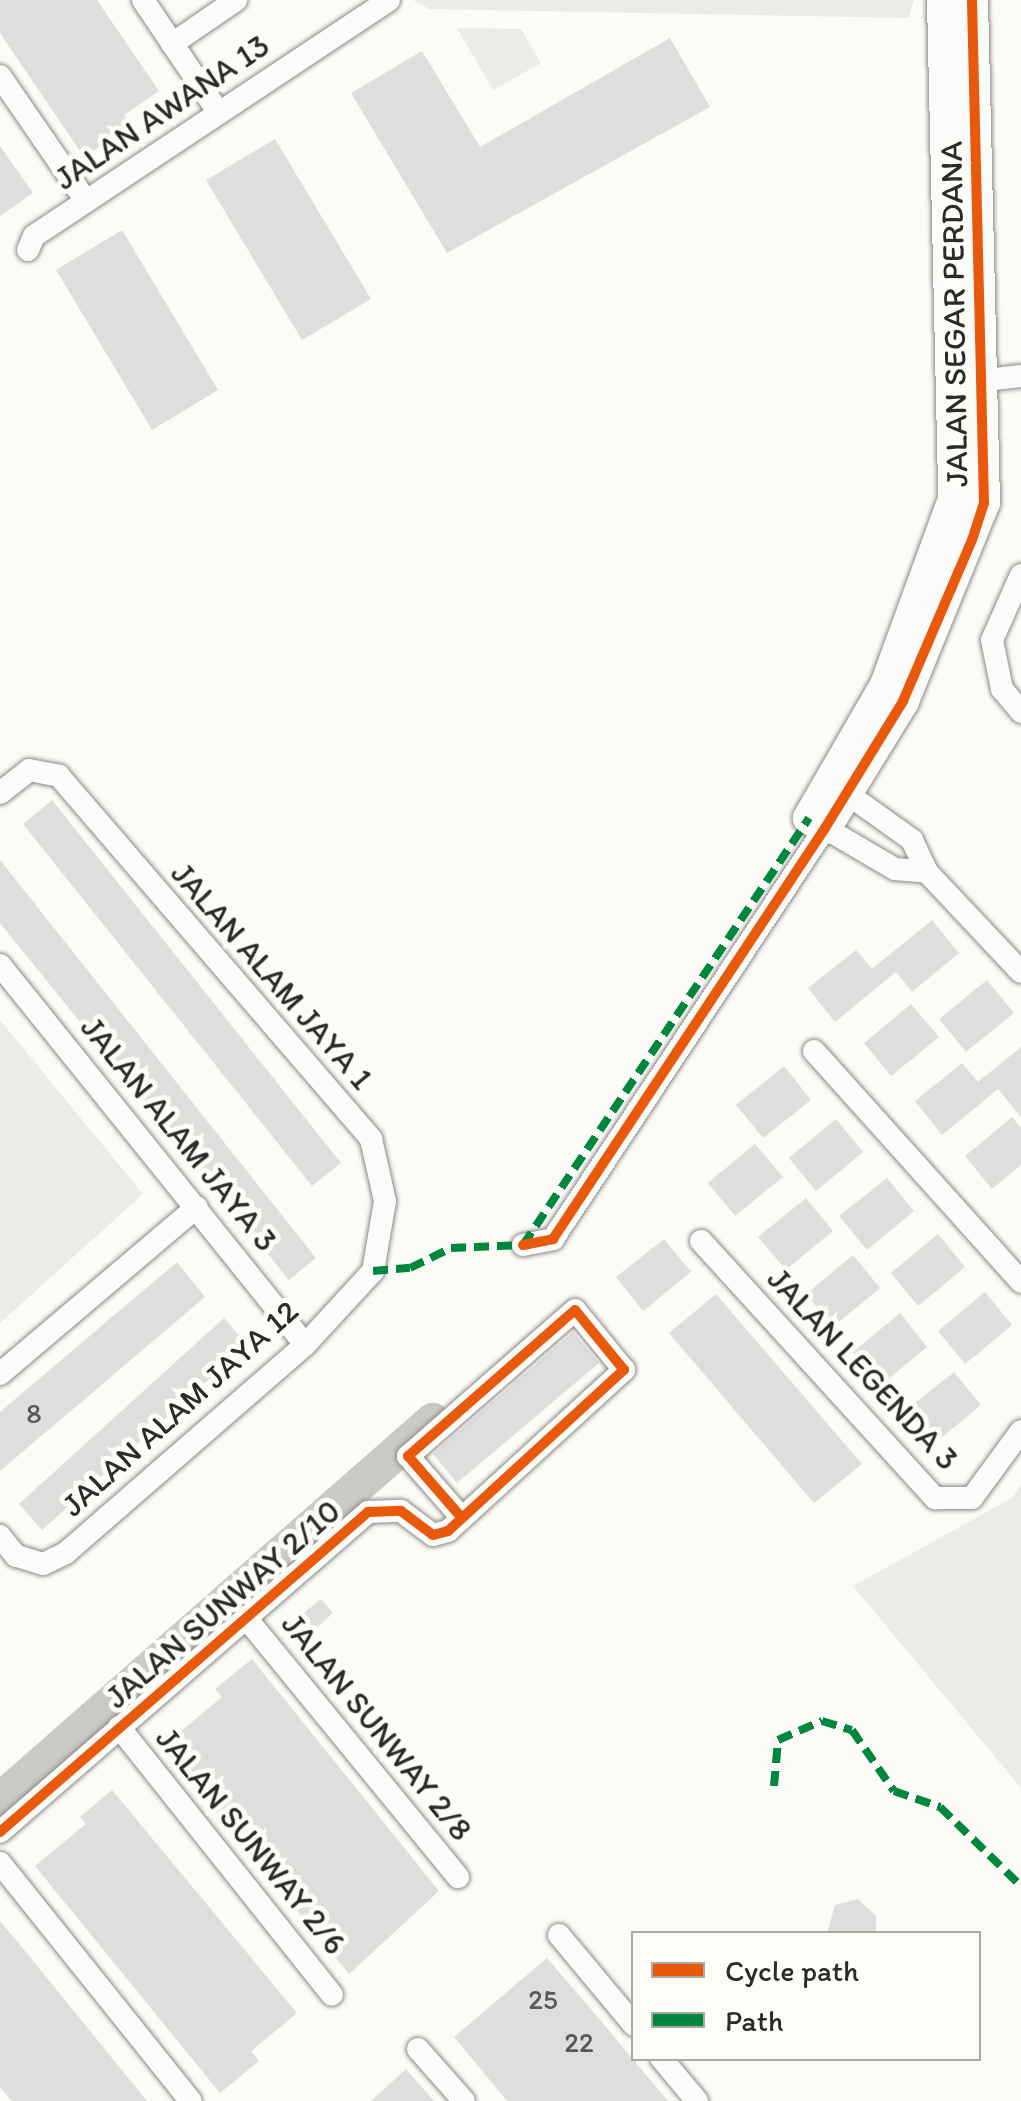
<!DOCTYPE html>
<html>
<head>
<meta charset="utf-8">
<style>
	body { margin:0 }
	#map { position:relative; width:1021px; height:2101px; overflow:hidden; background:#fcfbf8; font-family:Itim,sans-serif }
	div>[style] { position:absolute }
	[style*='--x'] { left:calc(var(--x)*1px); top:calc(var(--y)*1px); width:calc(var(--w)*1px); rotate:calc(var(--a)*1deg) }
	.built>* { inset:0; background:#ecebe7 }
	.green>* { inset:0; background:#ecebe8 }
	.river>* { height:35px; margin:-17.5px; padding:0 17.5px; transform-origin:17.5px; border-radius:17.5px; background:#cac9c6 }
	.building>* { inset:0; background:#dfdedc }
	.roads { filter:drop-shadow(0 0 2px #898987) drop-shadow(0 0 2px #898987) }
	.street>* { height:22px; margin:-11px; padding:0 11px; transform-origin:11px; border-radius:11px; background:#fbfbf9 }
	.secondary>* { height:32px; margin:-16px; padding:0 16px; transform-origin:16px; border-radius:16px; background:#fbfbf9 }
	.quiet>* { height:8px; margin-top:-4px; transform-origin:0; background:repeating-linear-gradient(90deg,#00873e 0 15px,transparent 0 23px) }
	.cycleway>* { height:10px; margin:-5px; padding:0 5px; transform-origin:5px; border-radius:5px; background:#e8590c }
	span { translate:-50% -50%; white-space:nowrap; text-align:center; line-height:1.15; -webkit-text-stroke:10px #fdfcf7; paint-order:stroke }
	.number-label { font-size:28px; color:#585857 }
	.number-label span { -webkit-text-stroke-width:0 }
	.street-label { font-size:32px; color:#2b2b2b }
	.legend { position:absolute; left:631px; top:1931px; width:350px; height:130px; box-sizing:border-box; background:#fdfcf7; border:2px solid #a9a8a5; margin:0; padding:12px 18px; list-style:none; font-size:30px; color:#2b2b2b }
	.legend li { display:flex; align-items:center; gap:20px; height:50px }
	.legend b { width:50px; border:2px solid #a9a8a5 }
</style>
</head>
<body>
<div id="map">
	<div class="built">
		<div style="clip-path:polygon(413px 0,914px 0,909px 18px,429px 9px)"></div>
	</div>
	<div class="green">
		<div style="clip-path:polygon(457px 28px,521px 29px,541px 63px,493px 90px)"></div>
		<div style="clip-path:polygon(0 1020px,143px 1194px,0 1323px)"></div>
		<div style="clip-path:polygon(1021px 1484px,1021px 1788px,853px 1586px,1012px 1498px)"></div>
	</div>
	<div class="river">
		<div style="--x:0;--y:1799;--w:575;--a:-41.26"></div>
	</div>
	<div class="building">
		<div style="clip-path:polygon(0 0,97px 0,159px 91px,124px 115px,131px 125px,84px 157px,0 33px)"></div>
		<div style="clip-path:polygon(670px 38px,710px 107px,447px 253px,351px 93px,422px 51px,480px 147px)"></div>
		<div style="clip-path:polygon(275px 139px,371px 299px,302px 340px,206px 180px)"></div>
		<div style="clip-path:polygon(0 146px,33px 193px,0 216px)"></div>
		<div style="clip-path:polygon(122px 230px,218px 390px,152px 430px,56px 270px)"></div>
		<div style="clip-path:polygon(52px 800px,341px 1163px,312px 1186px,23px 824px)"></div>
		<div style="clip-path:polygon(0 860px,316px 1258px,289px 1280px,0 923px)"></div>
		<div style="clip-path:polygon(932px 920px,959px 953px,912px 992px,896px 972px,835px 1022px,808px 988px,856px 950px,872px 969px)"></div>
		<div style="clip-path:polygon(987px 980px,1014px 1013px,966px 1052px,939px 1019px)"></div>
		<div style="clip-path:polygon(911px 1004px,939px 1037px,891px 1076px,864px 1043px)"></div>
		<div style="clip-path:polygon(1021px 1047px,1021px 1117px,998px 1089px,942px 1135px,915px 1101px,962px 1063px,978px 1082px)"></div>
		<div style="clip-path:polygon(784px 1066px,811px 1100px,763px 1138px,736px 1105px)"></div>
		<div style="clip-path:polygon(1012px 1117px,1021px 1128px,1021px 1165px,992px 1189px,965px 1156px)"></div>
		<div style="clip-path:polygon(836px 1119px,863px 1152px,816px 1191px,789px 1158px)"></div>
		<div style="clip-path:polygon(755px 1144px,783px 1177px,735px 1216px,708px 1183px)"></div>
		<div style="clip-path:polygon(887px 1178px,914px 1211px,867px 1250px,839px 1216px)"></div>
		<div style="clip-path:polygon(806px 1198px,833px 1231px,786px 1270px,758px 1237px)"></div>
		<div style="clip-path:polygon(938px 1234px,965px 1267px,918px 1306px,891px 1273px)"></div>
		<div style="clip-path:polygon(664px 1239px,691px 1272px,643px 1311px,616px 1277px)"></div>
		<div style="clip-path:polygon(853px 1255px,880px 1288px,833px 1327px,806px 1294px)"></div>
		<div style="clip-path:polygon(177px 1262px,205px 1297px,0 1471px,0 1412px)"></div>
		<div style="clip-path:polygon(985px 1292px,1012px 1325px,965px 1364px,938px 1331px)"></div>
		<div style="clip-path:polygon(716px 1294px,862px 1464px,814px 1503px,669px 1333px)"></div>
		<div style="clip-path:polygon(900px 1313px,927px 1347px,880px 1386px,853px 1352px)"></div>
		<div style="clip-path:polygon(224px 1318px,247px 1345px,42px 1530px,19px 1504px)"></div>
		<div style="clip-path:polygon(573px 1332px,599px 1363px,457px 1483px,433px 1454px)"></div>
		<div style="clip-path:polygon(954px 1372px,981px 1405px,934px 1444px,906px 1410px)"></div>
		<div style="clip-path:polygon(321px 1599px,333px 1613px,312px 1632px,299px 1617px)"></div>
		<div style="clip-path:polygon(252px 1659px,439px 1891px,349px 1974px,162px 1747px,222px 1697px,215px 1689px)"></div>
		<div style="clip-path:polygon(112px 1790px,297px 2013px,251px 2051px,259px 2061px,220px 2093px,35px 1866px,86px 1824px,80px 1817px)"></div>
		<div style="clip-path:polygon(858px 1899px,876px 1916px,876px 1934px,827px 1934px,835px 1905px)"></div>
		<div style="clip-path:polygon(0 1921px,34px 1962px,147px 2101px,12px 2101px,0 2087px)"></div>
		<div style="clip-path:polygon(547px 1958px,596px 2015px,668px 2101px,507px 2101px,478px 2066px,454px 2037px)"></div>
		<div style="clip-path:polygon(406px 2069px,434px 2101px,371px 2101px)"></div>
	</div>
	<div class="roads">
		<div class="street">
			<div style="--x:143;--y:0;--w:136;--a:56.1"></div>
			<div style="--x:172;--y:44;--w:78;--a:-34.5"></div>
			<div style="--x:0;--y:76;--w:152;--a:55.5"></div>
			<div style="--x:28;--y:250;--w:15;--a:-67"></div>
			<div style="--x:34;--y:236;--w:426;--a:-33.6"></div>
			<div style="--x:968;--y:382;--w:53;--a:-6.5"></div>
			<div style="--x:1021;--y:575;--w:71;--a:114"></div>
			<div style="--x:992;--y:640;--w:50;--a:78.5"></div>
			<div style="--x:1002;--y:689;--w:30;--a:50"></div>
			<div style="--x:835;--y:785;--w:95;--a:35.5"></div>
			<div style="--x:912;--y:840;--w:35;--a:65"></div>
			<div style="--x:927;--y:872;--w:137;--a:46.8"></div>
			<div style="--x:0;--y:793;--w:37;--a:-38"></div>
			<div style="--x:29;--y:770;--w:31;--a:11"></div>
			<div style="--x:59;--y:776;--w:479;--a:49.3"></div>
			<div style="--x:371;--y:1139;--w:64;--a:77.3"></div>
			<div style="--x:385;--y:1201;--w:71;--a:99.7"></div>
			<div style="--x:373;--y:1271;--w:100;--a:132.6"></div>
			<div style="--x:305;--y:1345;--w:317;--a:139"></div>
			<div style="--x:66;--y:1553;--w:25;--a:154"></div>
			<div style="--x:43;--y:1564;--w:28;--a:-163"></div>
			<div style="--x:16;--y:1556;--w:26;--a:-129"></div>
			<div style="--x:0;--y:965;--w:487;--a:51.2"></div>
			<div style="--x:814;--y:1051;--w:310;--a:48.1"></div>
			<div style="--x:701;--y:1241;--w:348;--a:47.7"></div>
			<div style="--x:935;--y:1498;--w:37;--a:0"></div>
			<div style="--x:972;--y:1498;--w:83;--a:-53.8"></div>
			<div style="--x:523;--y:1245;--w:31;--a:-11"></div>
			<div style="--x:553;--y:1239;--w:493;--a:-56.5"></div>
			<div style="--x:825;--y:828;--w:81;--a:30.4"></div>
			<div style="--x:895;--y:869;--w:32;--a:5"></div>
			<div style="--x:0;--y:1374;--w:258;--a:-40.3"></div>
			<div style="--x:246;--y:1618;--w:335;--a:50.7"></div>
			<div style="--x:119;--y:1727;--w:342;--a:51.5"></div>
			<div style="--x:0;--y:1832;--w:488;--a:-41"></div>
			<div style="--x:368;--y:1512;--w:33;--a:-2"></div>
			<div style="--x:401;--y:1511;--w:40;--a:37"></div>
			<div style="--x:433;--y:1535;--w:16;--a:-15"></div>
			<div style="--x:448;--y:1531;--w:239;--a:-42.5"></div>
			<div style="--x:624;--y:1370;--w:77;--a:-129.2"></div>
			<div style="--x:575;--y:1310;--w:222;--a:138.8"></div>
			<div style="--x:408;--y:1456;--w:81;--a:49"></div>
			<div style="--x:0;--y:1863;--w:305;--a:51.3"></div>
			<div style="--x:559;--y:1935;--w:117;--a:50.2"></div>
			<div style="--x:418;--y:2049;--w:69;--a:48.5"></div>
			<div style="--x:661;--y:2058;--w:56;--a:50.1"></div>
		</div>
		<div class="secondary">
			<div style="--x:943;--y:0;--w:499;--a:88.7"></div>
			<div style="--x:954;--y:499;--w:198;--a:110.1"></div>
			<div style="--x:886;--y:685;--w:154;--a:120.1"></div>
			<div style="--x:809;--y:818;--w:19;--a:32"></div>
			<div style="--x:825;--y:828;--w:149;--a:-58.4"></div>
			<div style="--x:903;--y:701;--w:214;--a:-67.8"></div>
			<div style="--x:984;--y:503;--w:503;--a:-91.37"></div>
		</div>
	</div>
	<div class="quiet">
		<div style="--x:373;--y:1271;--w:37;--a:-5"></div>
		<div style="--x:410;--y:1268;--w:46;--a:-26"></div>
		<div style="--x:451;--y:1248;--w:72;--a:-2.4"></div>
		<div style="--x:523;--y:1245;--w:514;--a:-56.19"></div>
		<div style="--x:774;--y:1786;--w:46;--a:-85"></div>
		<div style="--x:778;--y:1740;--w:48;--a:-23.4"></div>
		<div style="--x:822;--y:1721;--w:31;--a:17"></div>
		<div style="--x:852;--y:1730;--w:74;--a:55.5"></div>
		<div style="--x:894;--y:1791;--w:49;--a:19.2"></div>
		<div style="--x:940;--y:1807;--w:113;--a:44.3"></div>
	</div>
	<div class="cycleway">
		<div style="--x:523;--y:1245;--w:31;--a:-11"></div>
		<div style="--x:553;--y:1239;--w:493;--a:-56.5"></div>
		<div style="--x:825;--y:828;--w:149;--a:-58.4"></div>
		<div style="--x:903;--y:701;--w:175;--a:-66.8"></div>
		<div style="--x:972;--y:540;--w:39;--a:-72"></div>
		<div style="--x:984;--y:503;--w:503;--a:-91.37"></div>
		<div style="--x:0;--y:1832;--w:488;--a:-41"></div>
		<div style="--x:368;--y:1512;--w:33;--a:-2"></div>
		<div style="--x:401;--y:1511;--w:40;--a:37"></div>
		<div style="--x:433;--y:1535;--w:16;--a:-15"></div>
		<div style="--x:448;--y:1531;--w:239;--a:-42.5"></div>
		<div style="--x:624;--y:1370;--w:77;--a:-129.2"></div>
		<div style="--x:575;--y:1310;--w:222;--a:138.8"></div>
		<div style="--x:408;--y:1456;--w:81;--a:49"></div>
	</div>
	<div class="number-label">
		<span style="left:34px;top:1413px">8</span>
		<span style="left:543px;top:1999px">25</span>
		<span style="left:579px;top:2042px">22</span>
	</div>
	<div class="street-label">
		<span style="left:162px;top:112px;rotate:-34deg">JALAN AWANA 13</span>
		<span style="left:954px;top:314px;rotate:-91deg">JALAN SEGAR PERDANA</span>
		<span style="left:272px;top:976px;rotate:49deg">JALAN ALAM JAYA 1</span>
		<span style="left:179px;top:1134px;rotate:51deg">JALAN ALAM JAYA 3</span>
		<span style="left:863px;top:1369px;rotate:47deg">JALAN LEGENDA 3</span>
		<span style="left:180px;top:1408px;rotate:-42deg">JALAN ALAM JAYA 12</span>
		<span style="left:223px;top:1604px;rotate:-41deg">JALAN SUNWAY 2/10</span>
		<span style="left:377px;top:1727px;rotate:51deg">JALAN SUNWAY 2/8</span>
		<span style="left:251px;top:1841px;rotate:51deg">JALAN SUNWAY 2/6</span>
	</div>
	<ul class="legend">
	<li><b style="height:12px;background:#e8590c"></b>Cycle path</li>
	<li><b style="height:12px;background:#00873e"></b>Path</li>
	</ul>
</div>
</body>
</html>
